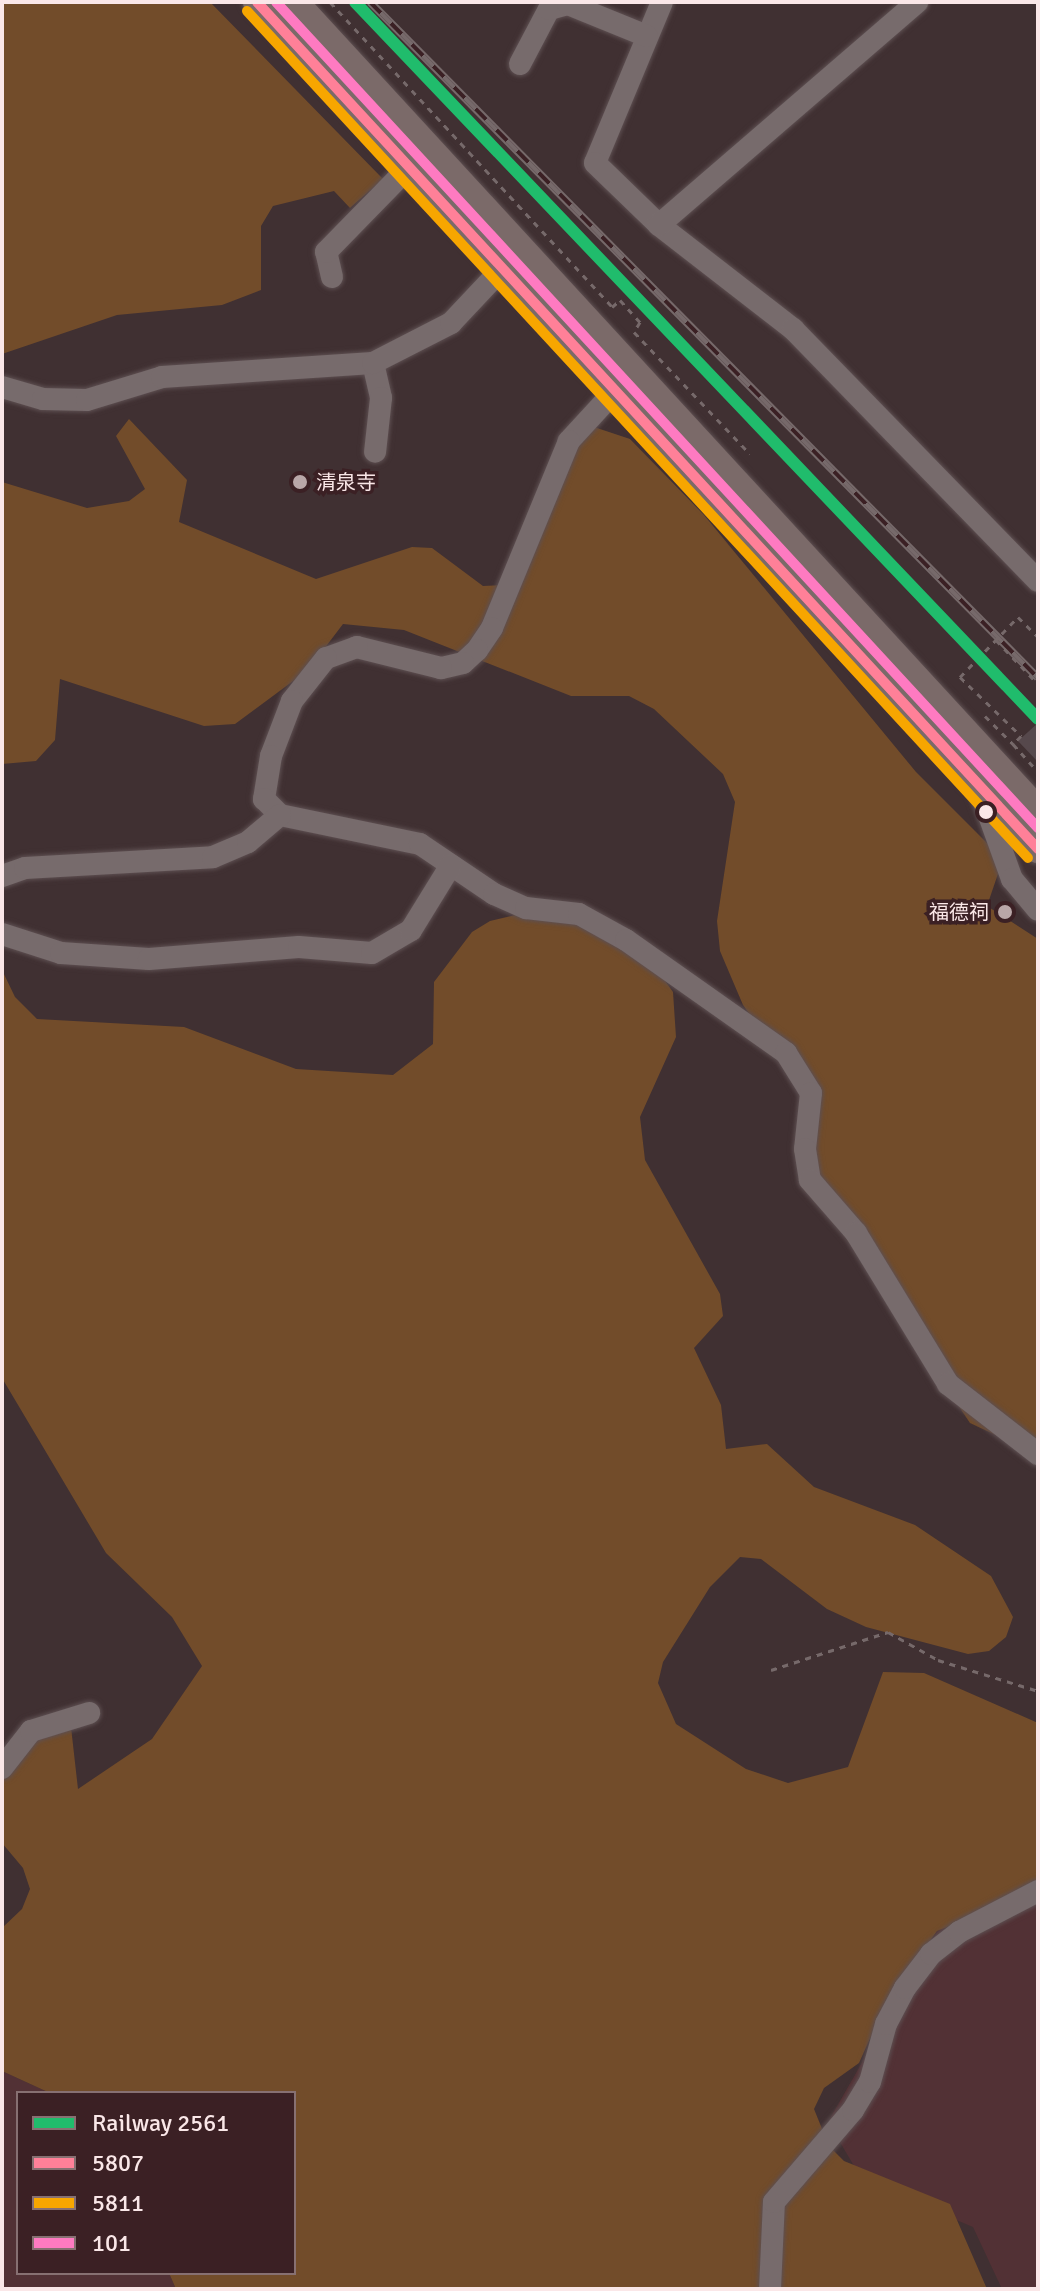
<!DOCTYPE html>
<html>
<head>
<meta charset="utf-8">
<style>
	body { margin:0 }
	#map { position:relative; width:1040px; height:2291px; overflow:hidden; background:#403032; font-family:Signika,"Noto Sans TC",sans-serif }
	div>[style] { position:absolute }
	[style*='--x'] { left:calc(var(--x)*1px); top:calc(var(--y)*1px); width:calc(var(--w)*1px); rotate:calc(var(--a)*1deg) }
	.built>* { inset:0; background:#523135 }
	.green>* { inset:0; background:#724c2a }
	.building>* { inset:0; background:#56484c }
	.path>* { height:3px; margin-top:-1.5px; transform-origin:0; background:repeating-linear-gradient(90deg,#76696a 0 6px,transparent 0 12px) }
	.roads { filter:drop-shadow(0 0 2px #5d4f51) drop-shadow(0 0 2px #5d4f51) }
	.minor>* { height:22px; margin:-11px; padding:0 11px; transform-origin:11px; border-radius:11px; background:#776b6c }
	.major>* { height:28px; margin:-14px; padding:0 14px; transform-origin:14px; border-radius:14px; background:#7b6a69 }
	.rail>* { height:8px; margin-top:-4px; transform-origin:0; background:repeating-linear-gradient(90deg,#3b2024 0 15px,#76696a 0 30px); box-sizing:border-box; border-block:2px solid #76696a }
	.path-bridge>* { height:3px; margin-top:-1.5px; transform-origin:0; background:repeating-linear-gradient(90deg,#76696a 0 6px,transparent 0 12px) }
	.bus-1>* { height:10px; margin:-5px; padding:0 5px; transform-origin:5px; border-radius:5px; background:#ff8098 }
	.bus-2>* { height:10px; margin:-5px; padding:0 5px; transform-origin:5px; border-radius:5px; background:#f7a600 }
	.bus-3>* { height:10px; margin:-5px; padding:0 5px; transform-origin:5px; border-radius:5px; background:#fe7ac1 }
	.rail-1>* { height:12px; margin:-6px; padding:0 6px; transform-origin:6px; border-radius:6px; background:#20bc6c }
	.dots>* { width:22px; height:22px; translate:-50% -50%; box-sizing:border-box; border:4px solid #3b2024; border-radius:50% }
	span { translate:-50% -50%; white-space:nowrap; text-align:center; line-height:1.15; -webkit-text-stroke:7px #3b2024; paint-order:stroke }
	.poi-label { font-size:20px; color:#fae7e8 }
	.left { translate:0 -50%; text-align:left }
	.right { translate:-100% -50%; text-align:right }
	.frame { position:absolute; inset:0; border:4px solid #fae7e8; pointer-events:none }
	.legend { position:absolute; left:16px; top:2091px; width:280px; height:184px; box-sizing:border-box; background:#3b2024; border:2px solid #877072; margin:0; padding:10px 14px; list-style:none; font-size:24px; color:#fae7e8 }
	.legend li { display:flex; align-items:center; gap:16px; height:40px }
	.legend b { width:40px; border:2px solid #877072 }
</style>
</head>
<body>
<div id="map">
	<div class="built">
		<div style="clip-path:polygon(1038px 1878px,1038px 2289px,1002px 2289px,973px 2227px,863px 2181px,828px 2122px,937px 1931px)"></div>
		<div style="clip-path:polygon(2px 2071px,50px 2093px,18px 2093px,18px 2273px,169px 2273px,176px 2289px,2px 2289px)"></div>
	</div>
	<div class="green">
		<div style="clip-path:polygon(2px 2px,210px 2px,383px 179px,350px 208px,334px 191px,273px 206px,261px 226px,261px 290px,222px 305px,117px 315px,2px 354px)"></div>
		<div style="clip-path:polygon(129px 419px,187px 480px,179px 522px,316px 579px,412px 547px,432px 548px,483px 586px,504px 585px,568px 460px,591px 426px,630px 439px,704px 515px,916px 772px,990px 846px,1001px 865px,987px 906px,1038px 939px,1038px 1455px,970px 1423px,813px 1189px,818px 1087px,760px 1029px,743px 1005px,720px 951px,717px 921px,735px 802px,723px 774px,654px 709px,629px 696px,571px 696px,404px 630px,343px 624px,308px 670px,235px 724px,204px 726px,60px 679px,55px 740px,36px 761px,2px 764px,2px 482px,87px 508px,129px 501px,145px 489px,116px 436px)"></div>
		<div style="clip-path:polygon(553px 906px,649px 958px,673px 992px,676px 1037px,640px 1117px,645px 1160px,720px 1294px,723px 1316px,694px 1348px,721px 1405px,726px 1449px,767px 1444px,814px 1487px,915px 1525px,991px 1576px,1013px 1617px,1006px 1637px,989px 1651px,968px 1654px,866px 1627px,827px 1609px,761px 1559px,740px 1557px,710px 1587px,663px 1662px,658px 1683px,676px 1724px,746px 1769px,788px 1783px,848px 1767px,883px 1672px,924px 1673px,1038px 1723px,1038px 1883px,1020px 1899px,937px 1931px,886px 2003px,859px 2063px,824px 2088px,814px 2109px,829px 2146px,844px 2161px,950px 2204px,987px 2289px,176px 2289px,169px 2273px,294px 2273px,294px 2093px,50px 2093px,2px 2071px,2px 1928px,22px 1909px,30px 1889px,23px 1868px,2px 1843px,4px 1768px,21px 1744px,71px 1727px,78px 1789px,152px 1739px,202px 1666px,172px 1617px,106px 1553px,2px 1378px,2px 970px,15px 997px,37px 1019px,184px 1027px,296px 1069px,393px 1075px,433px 1044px,434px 982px,472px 932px,490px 921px)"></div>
	</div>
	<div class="building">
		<div style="clip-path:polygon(1038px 723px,1038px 762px,1018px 741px)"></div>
	</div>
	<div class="path">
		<div style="--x:330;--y:2;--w:415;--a:47.2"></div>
		<div style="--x:612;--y:307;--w:11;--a:-41"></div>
		<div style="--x:620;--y:300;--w:30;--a:48"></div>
		<div style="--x:640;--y:322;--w:12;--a:121"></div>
		<div style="--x:634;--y:332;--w:168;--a:46.4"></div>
		<div style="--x:1018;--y:617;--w:28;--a:45"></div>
		<div style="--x:996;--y:640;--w:61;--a:46.3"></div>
		<div style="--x:960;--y:677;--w:85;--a:44"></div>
		<div style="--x:1021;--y:736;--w:11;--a:135"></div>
		<div style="--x:1013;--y:744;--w:38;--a:48"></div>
		<div style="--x:985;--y:716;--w:40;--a:45"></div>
		<div style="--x:771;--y:1670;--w:123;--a:-18"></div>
		<div style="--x:888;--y:1632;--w:57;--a:29.2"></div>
		<div style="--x:938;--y:1660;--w:105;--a:17.2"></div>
	</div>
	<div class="roads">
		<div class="minor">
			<div style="--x:662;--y:2;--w:174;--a:112.6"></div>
			<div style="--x:595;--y:163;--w:89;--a:44.1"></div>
			<div style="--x:659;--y:225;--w:170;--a:37.8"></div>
			<div style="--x:793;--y:329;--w:351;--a:45.8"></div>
			<div style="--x:520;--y:64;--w:62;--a:-62.2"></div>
			<div style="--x:549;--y:9;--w:20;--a:-15"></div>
			<div style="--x:568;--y:4;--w:85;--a:22.1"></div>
			<div style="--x:659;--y:225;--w:341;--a:-40.8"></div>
			<div style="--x:332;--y:277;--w:26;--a:-103"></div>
			<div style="--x:326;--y:252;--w:119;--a:-45.7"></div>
			<div style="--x:373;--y:363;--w:36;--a:77"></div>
			<div style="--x:381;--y:398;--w:54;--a:96.3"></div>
			<div style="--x:2;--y:387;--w:43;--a:16.3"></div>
			<div style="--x:43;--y:399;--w:44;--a:1.3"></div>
			<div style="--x:87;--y:400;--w:78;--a:-17"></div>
			<div style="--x:162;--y:377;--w:211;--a:-3.8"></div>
			<div style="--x:373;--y:363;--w:88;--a:-27.1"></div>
			<div style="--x:451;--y:323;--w:71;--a:-46.7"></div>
			<div style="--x:614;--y:392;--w:67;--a:132.6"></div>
			<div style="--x:569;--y:441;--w:202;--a:112.4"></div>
			<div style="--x:492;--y:628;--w:27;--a:124"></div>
			<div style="--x:477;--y:650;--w:19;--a:137"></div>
			<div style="--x:463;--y:663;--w:23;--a:167"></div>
			<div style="--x:441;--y:668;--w:87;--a:-166"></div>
			<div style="--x:357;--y:647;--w:33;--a:160"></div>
			<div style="--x:326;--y:658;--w:55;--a:128.3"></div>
			<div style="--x:292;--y:701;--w:59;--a:110.9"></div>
			<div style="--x:271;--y:756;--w:44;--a:99.2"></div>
			<div style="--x:264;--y:799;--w:23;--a:45"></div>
			<div style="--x:280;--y:815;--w:143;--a:11.7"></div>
			<div style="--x:420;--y:844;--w:89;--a:34"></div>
			<div style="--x:494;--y:894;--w:35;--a:24"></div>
			<div style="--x:526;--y:908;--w:53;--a:6.5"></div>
			<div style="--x:579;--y:914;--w:54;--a:29"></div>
			<div style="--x:626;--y:940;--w:196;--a:35.2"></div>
			<div style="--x:786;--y:1053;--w:47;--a:58"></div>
			<div style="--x:811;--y:1093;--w:56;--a:96.1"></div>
			<div style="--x:805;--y:1149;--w:31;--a:81"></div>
			<div style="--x:810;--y:1180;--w:70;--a:49"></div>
			<div style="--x:856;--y:1233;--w:177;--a:58.6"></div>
			<div style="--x:948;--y:1384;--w:114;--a:37.9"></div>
			<div style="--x:979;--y:788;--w:97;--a:70.1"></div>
			<div style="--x:1012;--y:879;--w:40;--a:50"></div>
			<div style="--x:2;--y:876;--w:24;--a:-19"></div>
			<div style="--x:25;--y:868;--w:188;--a:-3.3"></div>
			<div style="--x:213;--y:857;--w:38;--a:-23"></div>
			<div style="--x:248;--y:842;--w:42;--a:-40.2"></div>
			<div style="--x:2;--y:934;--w:62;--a:17.9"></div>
			<div style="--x:61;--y:953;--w:88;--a:3.9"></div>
			<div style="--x:149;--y:959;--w:150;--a:-4.6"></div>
			<div style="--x:299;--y:947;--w:73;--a:4.7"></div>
			<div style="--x:372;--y:953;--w:45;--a:-30.5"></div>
			<div style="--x:411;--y:930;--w:76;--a:-58.4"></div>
			<div style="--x:2;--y:1768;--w:47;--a:-51.9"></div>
			<div style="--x:31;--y:1731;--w:61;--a:-17.2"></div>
			<div style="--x:770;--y:2289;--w:87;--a:-87.4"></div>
			<div style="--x:774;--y:2202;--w:121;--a:-49.3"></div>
			<div style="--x:853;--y:2110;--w:33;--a:-59"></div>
			<div style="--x:870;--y:2082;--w:60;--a:-74.6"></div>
			<div style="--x:886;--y:2024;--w:41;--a:-62.2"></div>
			<div style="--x:905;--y:1988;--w:43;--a:-52.6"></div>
			<div style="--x:931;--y:1954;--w:36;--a:-38"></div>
			<div style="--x:959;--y:1932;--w:89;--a:-27.4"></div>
		</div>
		<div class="major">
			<div style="--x:257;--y:2;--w:1152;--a:47.32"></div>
			<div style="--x:294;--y:2;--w:1099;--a:47.4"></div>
		</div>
	</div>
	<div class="rail">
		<div style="--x:370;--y:2;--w:950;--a:45.34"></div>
	</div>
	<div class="path-bridge">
		<div style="--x:960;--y:677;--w:83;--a:-46"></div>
	</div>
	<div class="bus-1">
		<div style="--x:257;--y:2;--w:1152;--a:47.32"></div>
	</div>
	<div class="bus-2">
		<div style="--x:247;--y:11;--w:1152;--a:47.32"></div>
	</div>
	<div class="bus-3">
		<div style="--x:276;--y:2;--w:1124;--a:47.31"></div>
	</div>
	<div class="rail-1">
		<div style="--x:355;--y:2;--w:990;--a:46.39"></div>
	</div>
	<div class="dots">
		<div style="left:300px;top:482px;background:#b9a7a8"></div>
		<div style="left:986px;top:812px;background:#fae7e8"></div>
		<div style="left:1005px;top:912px;background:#b9a7a8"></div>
	</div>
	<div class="poi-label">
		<span class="left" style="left:316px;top:482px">清泉寺</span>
		<span class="right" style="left:989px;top:912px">福德祠</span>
	</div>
	<div class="frame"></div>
	<ul class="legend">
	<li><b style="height:10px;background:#20bc6c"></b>Railway 2561</li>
	<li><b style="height:10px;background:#ff8098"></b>5807</li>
	<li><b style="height:10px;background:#f7a600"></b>5811</li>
	<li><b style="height:10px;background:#fe7ac1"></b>101</li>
	</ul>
</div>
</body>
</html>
